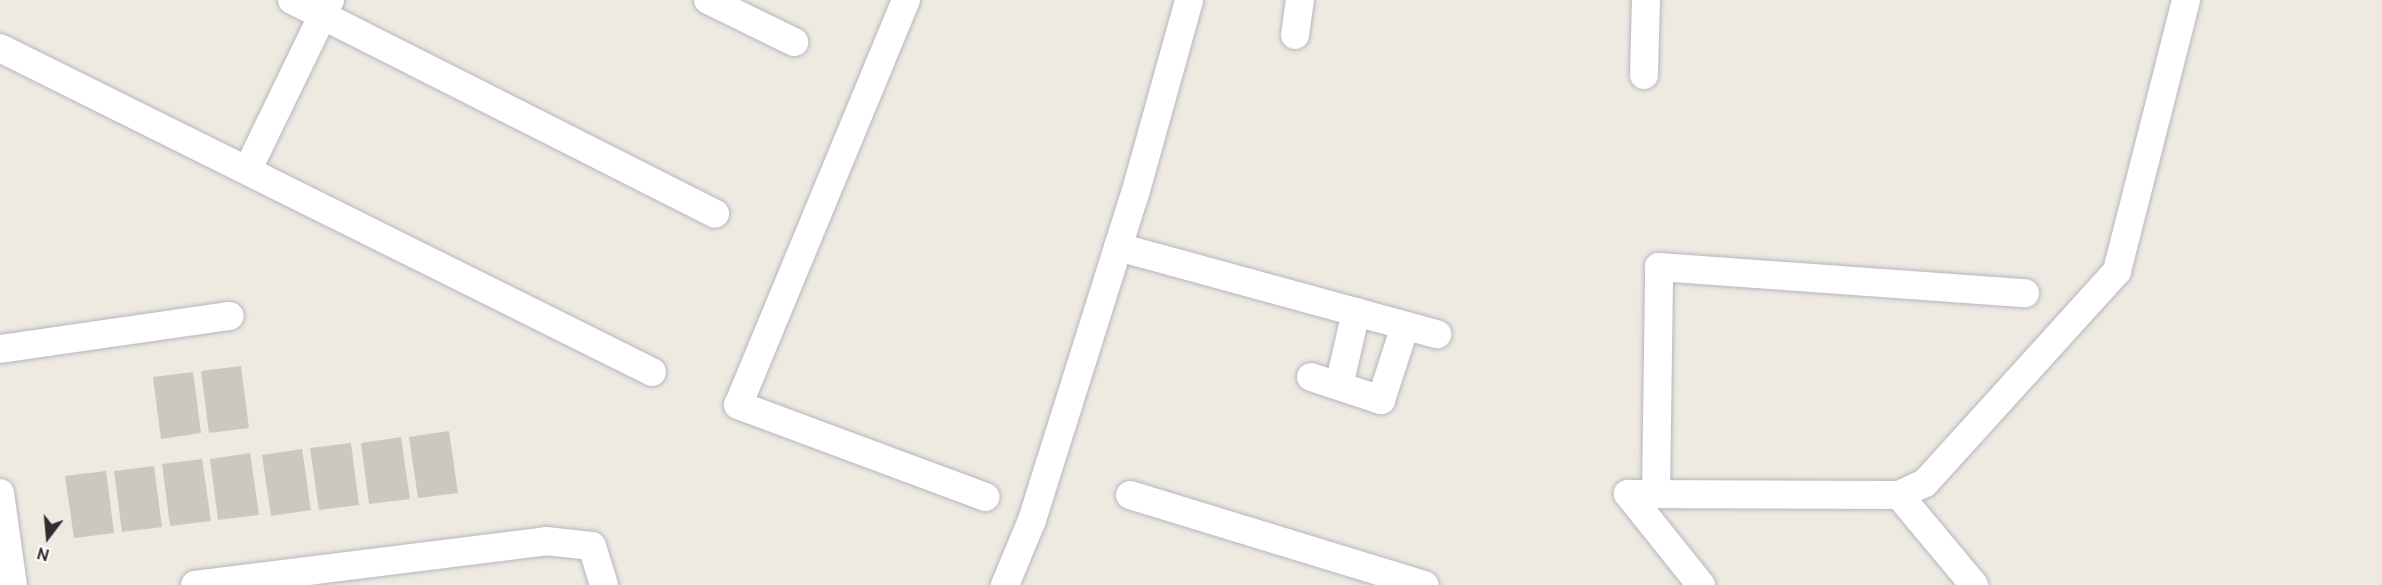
<!DOCTYPE html>
<html>
<head>
<meta charset="utf-8">
<style>
	body { margin:0 }
	#map { position:relative; width:2382px; height:585px; overflow:hidden; background:#eeeae1; font-family:Ubuntu,sans-serif }
	div>[style] { position:absolute }
	[style*='--x'] { left:calc(var(--x)*1px); top:calc(var(--y)*1px); width:calc(var(--w)*1px); rotate:calc(var(--a)*1deg) }
	.building>* { inset:0; background:#cac8bf }
	.roads { filter:drop-shadow(0 0 2px #b4b6c0) drop-shadow(0 0 2px #b4b6c0) }
	.minor>* { height:28px; margin:-14px; padding:0 14px; transform-origin:14px; border-radius:14px; background:#fff }
	span { translate:-50% -50%; white-space:nowrap; text-align:center; line-height:1.15; -webkit-text-stroke:4.5px #fff; paint-order:stroke }
	.north { position:absolute; left:18px; top:507px; width:60px; height:60px; -webkit-text-stroke:4px #fff; paint-order:stroke; rotate:196deg; font-size:16px; font-weight:700; line-height:24px; text-align:center; color:#2e2e2e }
	.north::after { content:''; display:block; margin:auto; width:21px; height:27px; background:#2e2e2e; clip-path:polygon(50% 0,100% 100%,50% 72%,0 100%) }
</style>
</head>
<body>
<div id="map">
	<div class="building">
		<div style="clip-path:polygon(241px 366px,249px 428px,209px 433px,201px 371px)"></div>
		<div style="clip-path:polygon(193px 372px,201px 433px,161px 439px,153px 377px)"></div>
		<div style="clip-path:polygon(449px 431px,458px 493px,418px 498px,409px 437px)"></div>
		<div style="clip-path:polygon(401px 437px,410px 499px,369px 504px,361px 443px)"></div>
		<div style="clip-path:polygon(351px 443px,359px 505px,319px 510px,310px 448px)"></div>
		<div style="clip-path:polygon(302px 449px,311px 510px,271px 516px,262px 455px)"></div>
		<div style="clip-path:polygon(250px 453px,259px 515px,218px 520px,210px 459px)"></div>
		<div style="clip-path:polygon(202px 459px,211px 521px,170px 526px,162px 464px)"></div>
		<div style="clip-path:polygon(154px 466px,162px 527px,122px 532px,114px 471px)"></div>
		<div style="clip-path:polygon(106px 471px,114px 533px,74px 538px,65px 476px)"></div>
	</div>
	<div class="roads">
		<div class="minor">
			<div style="--x:292;--y:0;--w:474;--a:26.8"></div>
			<div style="--x:708;--y:0;--w:96;--a:26"></div>
			<div style="--x:906;--y:0;--w:438;--a:112.5"></div>
			<div style="--x:738;--y:405;--w:264;--a:20.4"></div>
			<div style="--x:1295;--y:35;--w:35;--a:-82"></div>
			<div style="--x:0;--y:48;--w:728;--a:26.42"></div>
			<div style="--x:1644;--y:75;--w:75;--a:-88.5"></div>
			<div style="--x:248;--y:169;--w:188;--a:-64.1"></div>
			<div style="--x:1118;--y:247;--w:331;--a:15.3"></div>
			<div style="--x:0;--y:349;--w:232;--a:-8.2"></div>
			<div style="--x:1311;--y:377;--w:74;--a:18.2"></div>
			<div style="--x:1381;--y:400;--w:78;--a:-72"></div>
			<div style="--x:1339;--y:386;--w:76;--a:-77.1"></div>
			<div style="--x:0;--y:493;--w:93;--a:82"></div>
			<div style="--x:1656;--y:494;--w:227;--a:-89.2"></div>
			<div style="--x:1659;--y:267;--w:367;--a:4.1"></div>
			<div style="--x:1130;--y:495;--w:308;--a:17"></div>
			<div style="--x:1899;--y:495;--w:117;--a:50.2"></div>
			<div style="--x:195;--y:585;--w:354;--a:-7.1"></div>
			<div style="--x:546;--y:541;--w:46;--a:6.2"></div>
			<div style="--x:592;--y:546;--w:41;--a:72.9"></div>
			<div style="--x:1005;--y:585;--w:70;--a:-67.4"></div>
			<div style="--x:1032;--y:520;--w:342;--a:-72.5"></div>
			<div style="--x:1135;--y:194;--w:201;--a:-74.4"></div>
			<div style="--x:1701;--y:585;--w:117;--a:-128.7"></div>
			<div style="--x:1628;--y:494;--w:271;--a:0.2"></div>
			<div style="--x:1899;--y:495;--w:29;--a:-25"></div>
			<div style="--x:1925;--y:483;--w:286;--a:-47.8"></div>
			<div style="--x:2117;--y:271;--w:280;--a:-75.7"></div>
		</div>
	</div>
	<div class="north">N</div>
</div>
</body>
</html>
